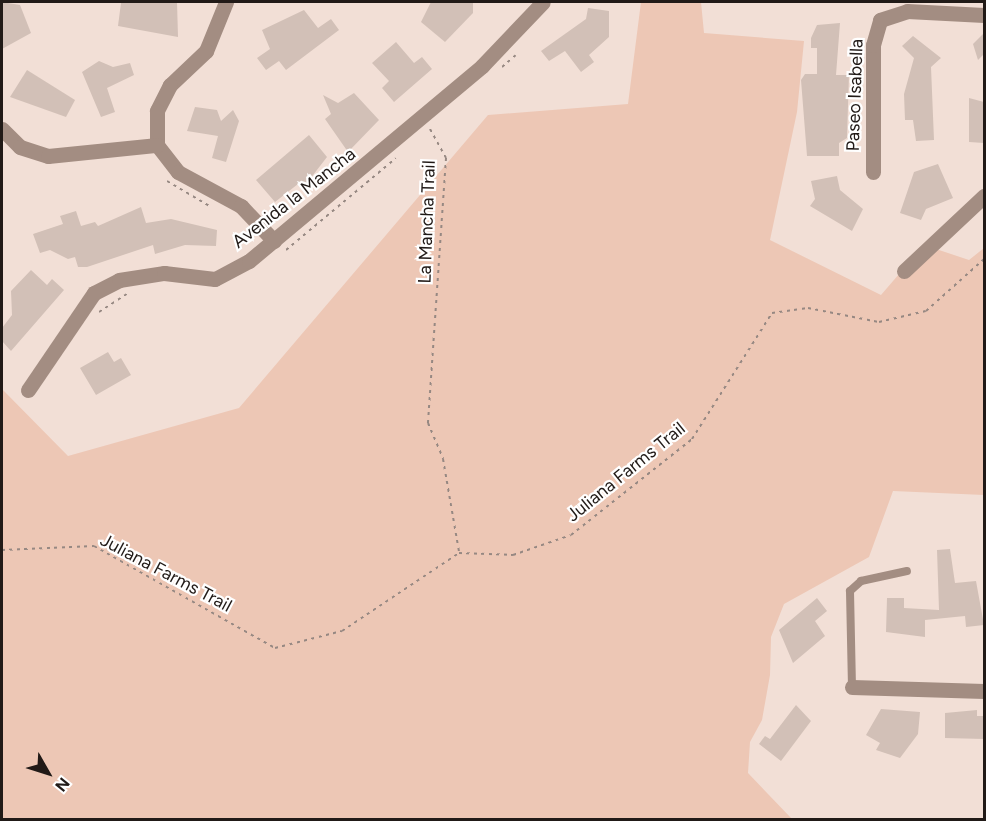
<!DOCTYPE html>
<html>
<head>
<meta charset="utf-8">
<style>
	body { margin:0 }
	#map { position:relative; width:986px; height:821px; overflow:hidden; background:#f2dfd6; font-family:Figtree,sans-serif }
	div>[style] { position:absolute }
	[style*='--x'] { left:calc(var(--x)*1px); top:calc(var(--y)*1px); width:calc(var(--w)*1px); rotate:calc(var(--a)*1deg) }
	.green>* { inset:0; background:#edc7b5 }
	.building>* { inset:0; background:#d2c0b7 }
	.path>* { height:2px; margin-top:-1px; transform-origin:0; background:repeating-linear-gradient(90deg,#968882 0 3px,transparent 0 7.5px) }
	.service>* { height:8px; margin:-4px; padding:0 4px; transform-origin:4px; border-radius:4px; background:#a38d82 }
	.minor>* { height:15px; margin:-7.5px; padding:0 7.5px; transform-origin:7.5px; border-radius:7.5px; background:#a38d82 }
	span { translate:-50% -50%; white-space:nowrap; text-align:center; line-height:1.15; -webkit-text-stroke:4.5px #fff; paint-order:stroke }
	.street-label { font-size:18px; color:#211a17 }
	.frame { position:absolute; inset:0; border:3px solid #211a17; pointer-events:none }
	.north { position:absolute; left:18px; top:743px; width:60px; height:60px; -webkit-text-stroke:4px #fff; paint-order:stroke; rotate:129deg; font-size:16px; font-weight:700; line-height:24px; text-align:center; color:#211a17 }
	.north::after { content:''; display:block; margin:auto; width:21px; height:27px; background:#211a17; clip-path:polygon(50% 0,100% 100%,50% 72%,0 100%) }
</style>
</head>
<body>
<div id="map">
	<div class="green">
		<div style="clip-path:polygon(641px 2px,701px 2px,704px 33px,804px 41px,797px 112px,770px 240px,881px 295px,924px 245px,969px 260px,984px 248px,984px 495px,893px 491px,869px 557px,784px 604px,771px 637px,770px 675px,762px 720px,750px 742px,748px 773px,792px 819px,2px 819px,2px 389px,68px 456px,239px 408px,488px 115px,628px 104px)"></div>
	</div>
	<div class="building">
		<div style="clip-path:polygon(2px 2px,20px 5px,31px 33px,2px 49px)"></div>
		<div style="clip-path:polygon(177px 2px,178px 37px,118px 26px,121px 3px)"></div>
		<div style="clip-path:polygon(431px 2px,473px 2px,473px 13px,445px 42px,421px 22px)"></div>
		<div style="clip-path:polygon(588px 8px,609px 11px,609px 37px,589px 55px,594px 62px,581px 72px,565px 51px,549px 61px,541px 51px,586px 19px)"></div>
		<div style="clip-path:polygon(304px 10px,318px 28px,331px 19px,339px 30px,286px 70px,279px 61px,266px 70px,257px 58px,270px 49px,262px 30px)"></div>
		<div style="clip-path:polygon(840px 23px,836px 75px,849px 75px,847px 138px,839px 143px,839px 156px,807px 156px,801px 80px,805px 74px,817px 74px,817px 48px,811px 48px,811px 38px,817px 25px)"></div>
		<div style="clip-path:polygon(984px 33px,984px 54px,978px 60px,973px 44px)"></div>
		<div style="clip-path:polygon(913px 36px,941px 58px,931px 67px,934px 140px,916px 141px,913px 120px,905px 120px,904px 94px,914px 58px,902px 46px)"></div>
		<div style="clip-path:polygon(396px 42px,414px 63px,422px 57px,432px 69px,394px 102px,382px 88px,389px 81px,372px 63px)"></div>
		<div style="clip-path:polygon(99px 61px,113px 67px,130px 63px,134px 75px,107px 88px,115px 112px,101px 117px,82px 72px)"></div>
		<div style="clip-path:polygon(27px 70px,75px 100px,66px 117px,10px 97px)"></div>
		<div style="clip-path:polygon(354px 93px,379px 120px,348px 152px,325px 119px,331px 114px,323px 95px,338px 103px)"></div>
		<div style="clip-path:polygon(969px 98px,984px 102px,984px 143px,969px 142px)"></div>
		<div style="clip-path:polygon(195px 107px,217px 110px,221px 121px,233px 110px,239px 121px,226px 162px,212px 158px,218px 136px,187px 131px)"></div>
		<div style="clip-path:polygon(309px 135px,327px 157px,303px 188px,298px 184px,275px 202px,256px 180px)"></div>
		<div style="clip-path:polygon(938px 164px,953px 198px,926px 209px,921px 220px,900px 213px,914px 172px)"></div>
		<div style="clip-path:polygon(837px 176px,840px 190px,863px 209px,852px 231px,810px 206px,815px 199px,811px 181px)"></div>
		<div style="clip-path:polygon(141px 207px,146px 223px,171px 219px,217px 230px,216px 246px,185px 245px,155px 254px,153px 245px,87px 267px,78px 267px,75px 257px,68px 259px,50px 250px,40px 253px,33px 234px,63px 224px,60px 216px,76px 211px,81px 226px,95px 222px,98px 226px)"></div>
		<div style="clip-path:polygon(31px 270px,47px 285px,52px 279px,64px 290px,11px 351px,2px 341px,2px 328px,12px 315px,11px 291px)"></div>
		<div style="clip-path:polygon(108px 352px,114px 362px,121px 358px,131px 375px,96px 395px,80px 368px)"></div>
		<div style="clip-path:polygon(950px 549px,955px 583px,976px 581px,984px 625px,966px 627px,965px 616px,925px 620px,925px 637px,886px 632px,887px 598px,904px 598px,904px 608px,939px 610px,937px 550px)"></div>
		<div style="clip-path:polygon(817px 598px,827px 611px,815px 621px,825px 636px,793px 663px,779px 630px)"></div>
		<div style="clip-path:polygon(796px 705px,811px 721px,781px 761px,759px 744px,765px 736px,770px 739px)"></div>
		<div style="clip-path:polygon(881px 709px,920px 712px,918px 734px,900px 758px,876px 750px,880px 743px,866px 735px)"></div>
		<div style="clip-path:polygon(977px 710px,977px 716px,984px 716px,984px 739px,945px 738px,945px 713px)"></div>
	</div>
	<div class="path">
		<div style="--x:502;--y:67;--w:18;--a:-41"></div>
		<div style="--x:430;--y:129;--w:33;--a:61"></div>
		<div style="--x:446;--y:158;--w:266;--a:93.9"></div>
		<div style="--x:428;--y:423;--w:39;--a:67"></div>
		<div style="--x:443;--y:459;--w:94;--a:80.2"></div>
		<div style="--x:167;--y:181;--w:51;--a:30.6"></div>
		<div style="--x:286;--y:250;--w:143;--a:-39.9"></div>
		<div style="--x:99;--y:312;--w:33;--a:-33"></div>
		<div style="--x:2;--y:550;--w:92;--a:-2.5"></div>
		<div style="--x:94;--y:546;--w:208;--a:29.4"></div>
		<div style="--x:275;--y:648;--w:69;--a:-14.2"></div>
		<div style="--x:342;--y:631;--w:141;--a:-33.7"></div>
		<div style="--x:459;--y:553;--w:54;--a:2.1"></div>
		<div style="--x:513;--y:555;--w:61;--a:-19"></div>
		<div style="--x:571;--y:535;--w:154;--a:-38.4"></div>
		<div style="--x:692;--y:439;--w:149;--a:-57.6"></div>
		<div style="--x:772;--y:313;--w:36;--a:-8"></div>
		<div style="--x:808;--y:308;--w:72;--a:11.2"></div>
		<div style="--x:879;--y:322;--w:48;--a:-13.2"></div>
		<div style="--x:926;--y:311;--w:78;--a:-41.9"></div>
	</div>
	<div class="service">
		<div style="--x:852;--y:687;--w:96;--a:-91.2"></div>
		<div style="--x:850;--y:591;--w:15;--a:-42"></div>
		<div style="--x:861;--y:581;--w:47;--a:-12.3"></div>
	</div>
	<div class="minor">
		<div style="--x:226;--y:2;--w:53;--a:112.2"></div>
		<div style="--x:206;--y:51;--w:50;--a:136.6"></div>
		<div style="--x:170;--y:85;--w:29;--a:117"></div>
		<div style="--x:157;--y:111;--w:34;--a:90"></div>
		<div style="--x:157;--y:145;--w:34;--a:52"></div>
		<div style="--x:178;--y:172;--w:72;--a:28.4"></div>
		<div style="--x:241;--y:206;--w:48;--a:46.7"></div>
		<div style="--x:2;--y:129;--w:25;--a:45"></div>
		<div style="--x:20;--y:147;--w:29;--a:18"></div>
		<div style="--x:48;--y:156;--w:110;--a:-5.8"></div>
		<div style="--x:873;--y:172;--w:127;--a:-90"></div>
		<div style="--x:873;--y:45;--w:26;--a:-74"></div>
		<div style="--x:880;--y:20;--w:28;--a:-18"></div>
		<div style="--x:907;--y:11;--w:77;--a:3"></div>
		<div style="--x:904;--y:271;--w:110;--a:-43.2"></div>
		<div style="--x:28;--y:390;--w:117;--a:-55.8"></div>
		<div style="--x:94;--y:293;--w:28;--a:-27"></div>
		<div style="--x:119;--y:280;--w:46;--a:-8.8"></div>
		<div style="--x:164;--y:273;--w:51;--a:6.7"></div>
		<div style="--x:215;--y:279;--w:38;--a:-28"></div>
		<div style="--x:249;--y:261;--w:304;--a:-39.9"></div>
		<div style="--x:482;--y:66;--w:88;--a:-46.4"></div>
		<div style="--x:852;--y:687;--w:132;--a:1.7"></div>
	</div>
	<div class="street-label">
		<span style="left:855px;top:95px;rotate:-88deg">Paseo Isabella</span>
		<span style="left:294px;top:198px;rotate:-38deg">Avenida la Mancha</span>
		<span style="left:427px;top:222px;rotate:-88deg">La Mancha Trail</span>
		<span style="left:626px;top:472px;rotate:-39deg">Juliana Farms Trail</span>
		<span style="left:166px;top:573px;rotate:28deg">Juliana Farms Trail</span>
	</div>
	<div class="frame"></div>
	<div class="north">N</div>
</div>
</body>
</html>
